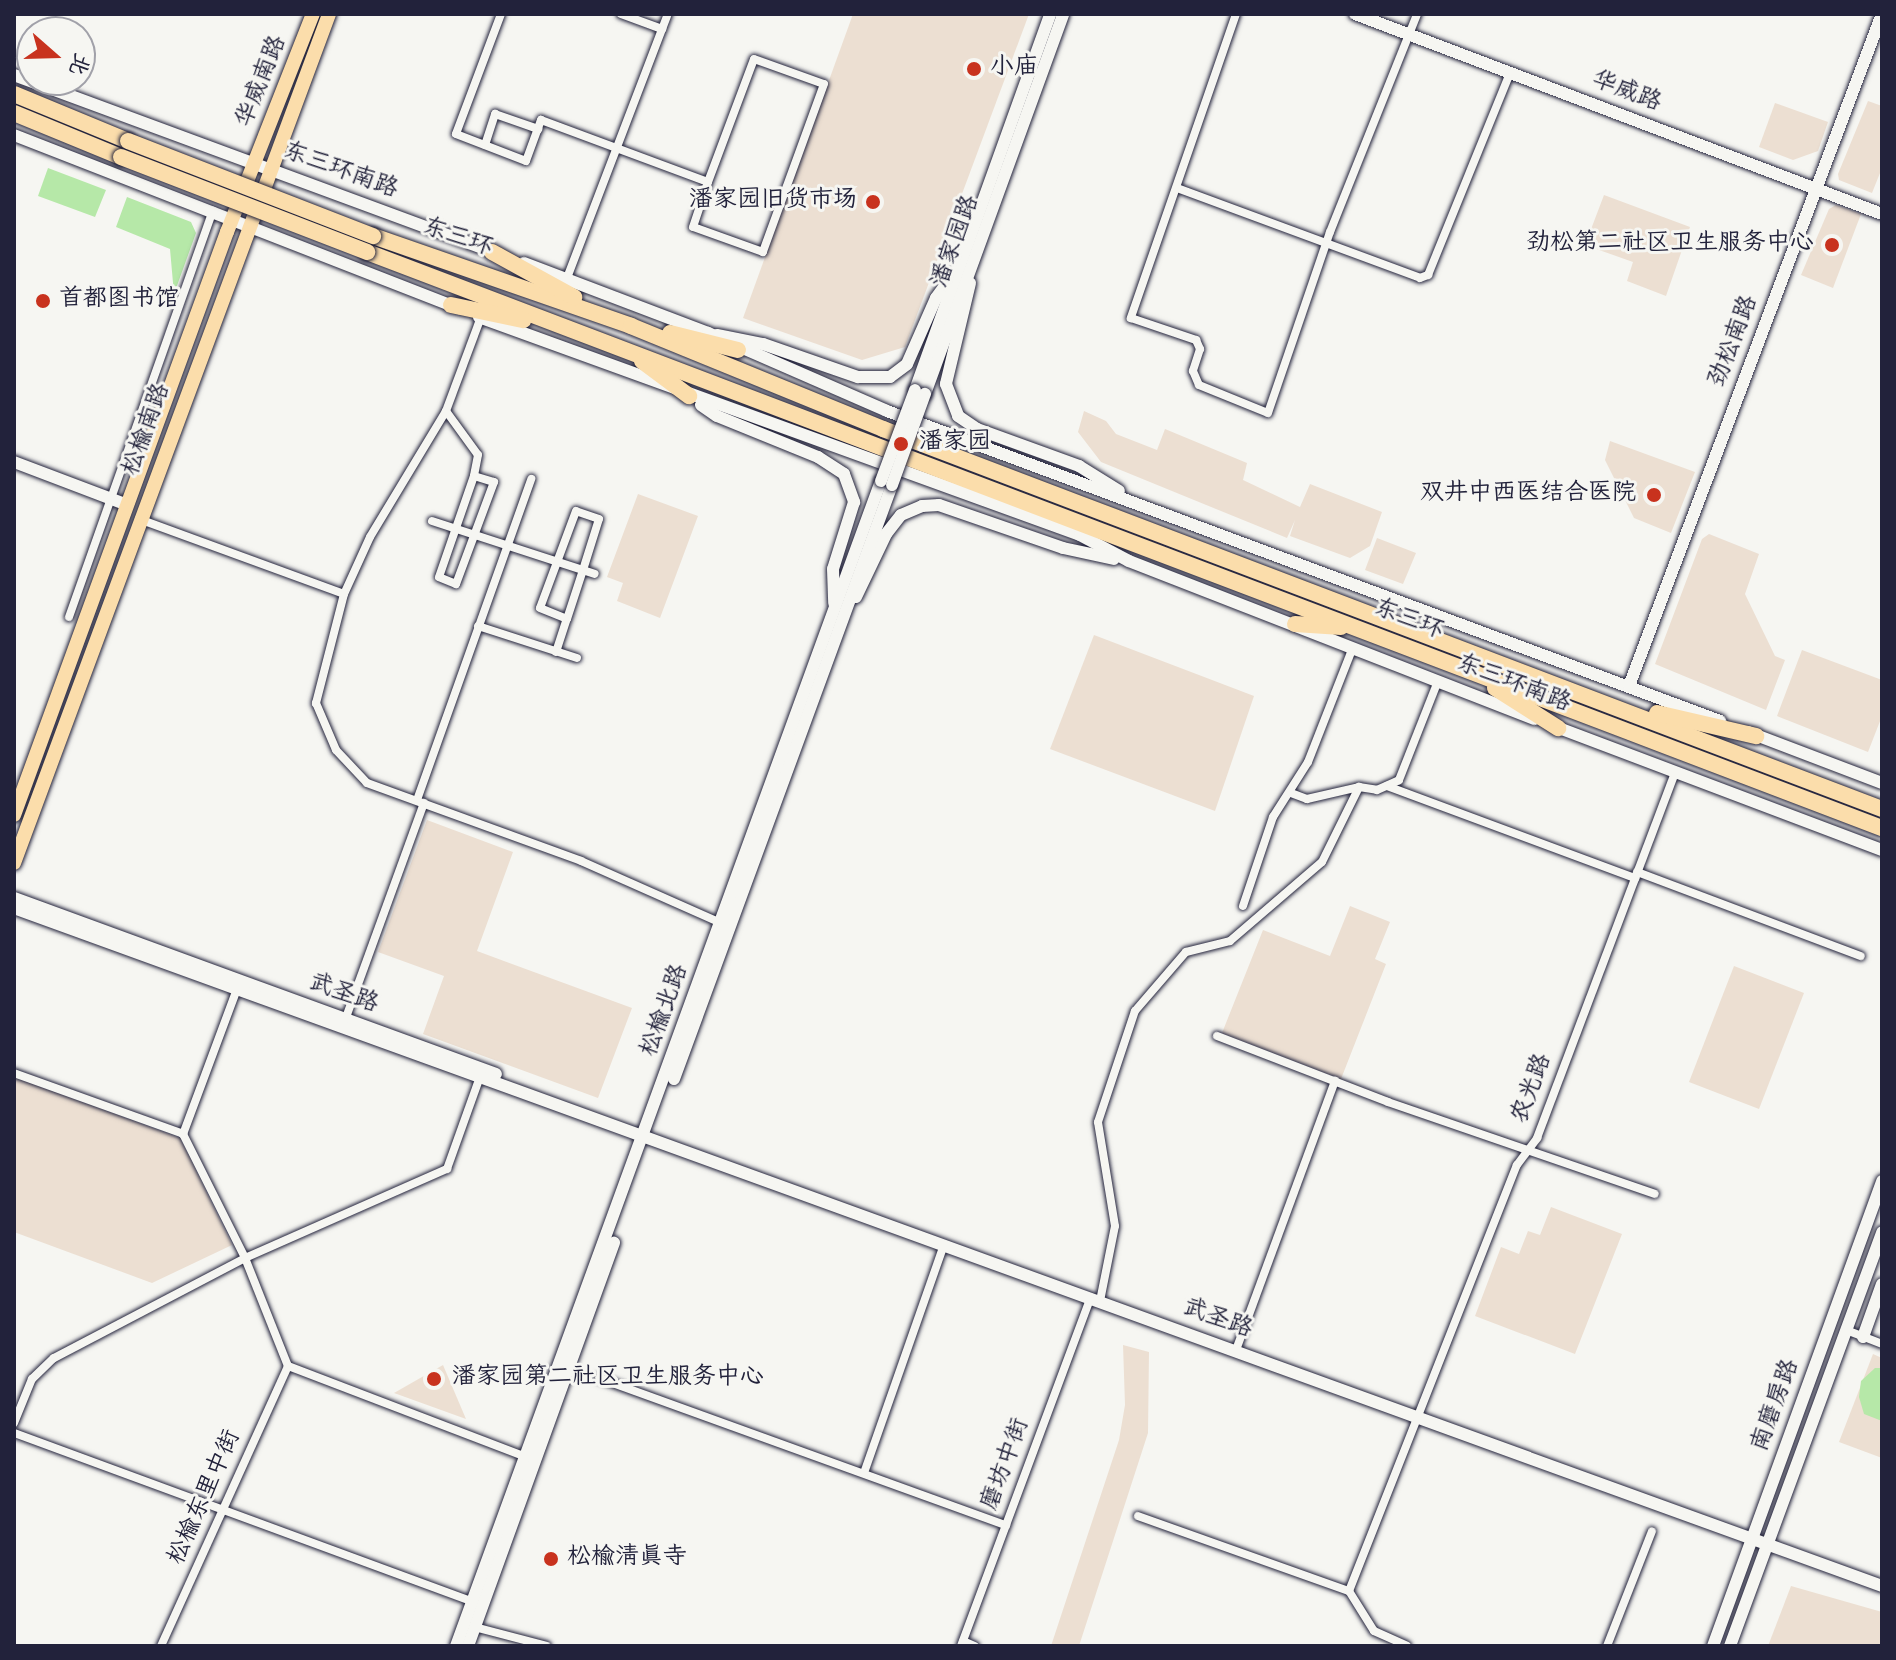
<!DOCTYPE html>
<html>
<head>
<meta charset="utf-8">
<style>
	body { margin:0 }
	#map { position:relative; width:1896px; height:1660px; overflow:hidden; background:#f6f6f2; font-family:"Gochi Hand","LXGW WenKai TC",sans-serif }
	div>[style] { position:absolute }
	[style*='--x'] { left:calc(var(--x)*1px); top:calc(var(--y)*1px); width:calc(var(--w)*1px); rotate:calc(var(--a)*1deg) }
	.built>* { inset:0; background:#ecdfd2 }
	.green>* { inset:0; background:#b6e8a8 }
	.roads { filter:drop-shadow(0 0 2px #22223b) drop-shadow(0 0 2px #22223b) }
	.street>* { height:8px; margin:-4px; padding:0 4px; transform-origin:4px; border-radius:4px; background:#f6f6f2 }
	.secondary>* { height:12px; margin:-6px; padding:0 6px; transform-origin:6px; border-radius:6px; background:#f6f6f2 }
	.primary>* { height:14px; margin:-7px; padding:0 7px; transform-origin:7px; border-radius:7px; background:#fbddab }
	.highway>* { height:16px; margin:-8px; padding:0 8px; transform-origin:8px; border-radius:8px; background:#fbddab }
	.bridges { filter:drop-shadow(0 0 2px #22223b) drop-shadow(0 0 2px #22223b) }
	.secondary-bridge>* { height:12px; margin:-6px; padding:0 6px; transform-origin:6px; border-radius:6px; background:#f6f6f2 }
	.highway-bridge>* { height:16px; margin:-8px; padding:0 8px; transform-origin:8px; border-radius:8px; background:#fbddab }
	.dots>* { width:22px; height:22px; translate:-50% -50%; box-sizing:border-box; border:4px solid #f6f6f2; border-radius:50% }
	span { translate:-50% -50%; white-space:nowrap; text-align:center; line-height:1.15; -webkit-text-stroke:6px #f6f6f2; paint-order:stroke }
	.poi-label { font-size:24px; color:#22223b }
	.left { translate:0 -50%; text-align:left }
	.right { translate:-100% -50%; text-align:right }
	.street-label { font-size:24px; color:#22223b }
	.frame { position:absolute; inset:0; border:16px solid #22223b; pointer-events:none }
	.north { position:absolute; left:16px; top:16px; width:80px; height:80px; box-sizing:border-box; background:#f6f6f2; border:2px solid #a1a1a9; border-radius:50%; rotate:110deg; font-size:22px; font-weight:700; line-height:32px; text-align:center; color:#22223b }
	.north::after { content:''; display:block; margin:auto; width:28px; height:36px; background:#c8321e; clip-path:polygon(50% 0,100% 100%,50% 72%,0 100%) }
</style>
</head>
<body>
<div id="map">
	<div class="built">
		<div style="clip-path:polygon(853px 14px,1029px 14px,905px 347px,862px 360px,743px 318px)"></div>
		<div style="clip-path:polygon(1868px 101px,1882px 106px,1882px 168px,1872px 193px,1839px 180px,1838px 174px)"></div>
		<div style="clip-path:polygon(1775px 103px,1828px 122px,1818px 151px,1793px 160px,1759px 147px)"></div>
		<div style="clip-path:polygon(1604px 195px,1690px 227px,1666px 296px,1627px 281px,1633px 262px,1585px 245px)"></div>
		<div style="clip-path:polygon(1836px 205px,1861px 214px,1833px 288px,1801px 275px,1829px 209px)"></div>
		<div style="clip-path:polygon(1084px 411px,1106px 421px,1116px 434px,1157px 450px,1165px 429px,1247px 463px,1243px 480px,1300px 507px,1310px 484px,1382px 512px,1370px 546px,1350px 558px,1290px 536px,1295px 520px,1287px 538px,1101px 462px,1078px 432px)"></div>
		<div style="clip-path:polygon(1610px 441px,1695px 472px,1671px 533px,1634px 518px,1605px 460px)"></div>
		<div style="clip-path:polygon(638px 494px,698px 516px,660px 618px,617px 601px,623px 583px,607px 577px)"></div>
		<div style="clip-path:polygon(1709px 534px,1759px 554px,1745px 594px,1775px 656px,1785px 660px,1766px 710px,1655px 664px,1702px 539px)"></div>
		<div style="clip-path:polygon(1377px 538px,1416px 553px,1403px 584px,1365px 570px)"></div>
		<div style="clip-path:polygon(1094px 635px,1254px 696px,1215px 811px,1050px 749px)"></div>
		<div style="clip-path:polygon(1802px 650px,1882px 680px,1882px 716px,1868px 752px,1777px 716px)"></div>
		<div style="clip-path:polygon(427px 820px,513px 852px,477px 951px,632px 1008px,598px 1098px,423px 1034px,444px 976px,378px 952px)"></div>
		<div style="clip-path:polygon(1350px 906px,1390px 922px,1375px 959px,1386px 964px,1341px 1079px,1222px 1033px,1263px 930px,1330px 956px)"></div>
		<div style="clip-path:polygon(1734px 966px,1804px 993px,1759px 1109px,1689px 1082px)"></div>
		<div style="clip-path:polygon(14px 1077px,180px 1138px,232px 1245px,152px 1283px,14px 1232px)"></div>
		<div style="clip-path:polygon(1551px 1207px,1622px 1234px,1575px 1354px,1475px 1316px,1501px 1247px,1519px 1254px,1528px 1231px,1540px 1235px)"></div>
		<div style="clip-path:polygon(1123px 1345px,1149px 1352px,1148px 1433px,1079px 1646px,1051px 1646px,1119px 1440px,1125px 1405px)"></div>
		<div style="clip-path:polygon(1873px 1354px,1882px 1358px,1882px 1458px,1839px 1442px)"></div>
		<div style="clip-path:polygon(443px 1365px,466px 1419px,394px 1393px)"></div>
		<div style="clip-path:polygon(1791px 1586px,1882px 1612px,1882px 1646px,1768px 1646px)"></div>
	</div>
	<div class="green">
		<div style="clip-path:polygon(48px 168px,106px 190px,95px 217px,38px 196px)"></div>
		<div style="clip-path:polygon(127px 197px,191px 222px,196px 233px,174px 294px,170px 249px,116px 227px)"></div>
		<div style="clip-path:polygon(1875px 1368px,1882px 1368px,1882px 1421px,1864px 1414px,1859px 1397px,1861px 1381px)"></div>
	</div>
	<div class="roads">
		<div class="street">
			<div style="--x:501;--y:14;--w:128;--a:110.6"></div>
			<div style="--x:456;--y:134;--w:75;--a:21.1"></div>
			<div style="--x:526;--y:161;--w:44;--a:-69.9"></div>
			<div style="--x:541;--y:120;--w:178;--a:20.4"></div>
			<div style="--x:708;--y:182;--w:131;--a:-69.5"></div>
			<div style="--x:754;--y:59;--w:74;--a:19.7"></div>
			<div style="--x:824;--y:84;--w:179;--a:110"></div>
			<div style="--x:763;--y:252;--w:74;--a:-160.3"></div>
			<div style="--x:693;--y:227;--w:47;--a:-71.6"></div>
			<div style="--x:621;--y:14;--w:44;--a:20.1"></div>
			<div style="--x:1236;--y:14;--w:322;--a:109.1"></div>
			<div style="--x:1131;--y:318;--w:69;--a:18.7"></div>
			<div style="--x:1196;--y:340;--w:10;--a:66"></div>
			<div style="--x:1200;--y:349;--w:23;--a:108"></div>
			<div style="--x:1193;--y:371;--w:15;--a:67"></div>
			<div style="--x:1199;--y:385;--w:74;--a:22.1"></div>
			<div style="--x:1268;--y:413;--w:191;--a:-71.1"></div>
			<div style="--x:1330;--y:232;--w:235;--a:-68.2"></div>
			<div style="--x:485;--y:145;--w:33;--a:-72"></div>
			<div style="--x:495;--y:114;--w:46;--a:19.2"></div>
			<div style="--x:1177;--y:188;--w:259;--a:20.3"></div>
			<div style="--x:1420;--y:278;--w:9;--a:-21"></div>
			<div style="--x:1428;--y:275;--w:218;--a:-67.9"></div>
			<div style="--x:567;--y:278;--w:283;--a:-69.1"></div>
			<div style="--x:481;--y:317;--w:100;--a:110.4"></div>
			<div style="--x:446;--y:411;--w:147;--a:121.1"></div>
			<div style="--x:370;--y:537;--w:63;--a:114.5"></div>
			<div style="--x:344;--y:594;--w:113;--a:104.4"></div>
			<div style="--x:316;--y:703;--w:51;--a:66.9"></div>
			<div style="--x:336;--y:750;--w:45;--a:46.8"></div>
			<div style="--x:367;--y:783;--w:228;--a:20"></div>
			<div style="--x:581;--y:861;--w:153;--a:23.9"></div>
			<div style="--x:446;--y:411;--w:54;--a:54"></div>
			<div style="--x:478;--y:455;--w:21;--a:101"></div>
			<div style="--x:474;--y:476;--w:21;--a:17"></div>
			<div style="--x:494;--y:482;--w:109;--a:110.4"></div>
			<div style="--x:456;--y:584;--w:18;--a:-158"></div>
			<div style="--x:439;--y:577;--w:107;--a:-70.9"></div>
			<div style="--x:139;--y:519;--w:218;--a:20.1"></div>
			<div style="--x:432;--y:521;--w:171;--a:18"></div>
			<div style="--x:69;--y:617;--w:431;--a:-70.5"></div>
			<div style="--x:478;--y:626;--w:104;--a:17.9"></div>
			<div style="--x:556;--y:652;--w:35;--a:-72"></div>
			<div style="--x:567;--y:619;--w:52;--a:-71.9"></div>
			<div style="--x:583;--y:570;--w:53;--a:-72.6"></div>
			<div style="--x:599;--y:519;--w:24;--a:-161"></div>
			<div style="--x:576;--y:511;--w:103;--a:110.4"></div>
			<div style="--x:540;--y:608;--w:29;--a:22"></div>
			<div style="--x:1387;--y:786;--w:265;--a:20.4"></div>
			<div style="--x:1291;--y:793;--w:17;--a:21"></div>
			<div style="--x:1307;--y:799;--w:53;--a:-13"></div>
			<div style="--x:417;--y:800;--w:341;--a:-70.4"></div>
			<div style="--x:1637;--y:872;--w:239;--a:20.6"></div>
			<div style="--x:1243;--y:906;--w:94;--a:-71.4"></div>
			<div style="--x:1273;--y:817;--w:65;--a:-57.5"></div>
			<div style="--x:1308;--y:762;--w:123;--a:-68.6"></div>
			<div style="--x:237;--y:989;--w:155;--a:110.4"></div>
			<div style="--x:183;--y:1134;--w:139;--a:63.4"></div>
			<div style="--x:245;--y:1258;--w:116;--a:68.3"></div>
			<div style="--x:288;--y:1366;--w:255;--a:20.9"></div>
			<div style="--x:345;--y:1020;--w:231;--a:-70"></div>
			<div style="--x:1217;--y:1036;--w:183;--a:21.1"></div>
			<div style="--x:1388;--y:1102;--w:282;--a:19"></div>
			<div style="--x:14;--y:1073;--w:180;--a:19.8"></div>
			<div style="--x:1100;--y:1301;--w:76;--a:-78.7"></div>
			<div style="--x:1115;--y:1226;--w:105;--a:-99.3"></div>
			<div style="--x:1098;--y:1122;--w:117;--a:-71.6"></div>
			<div style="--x:1135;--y:1011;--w:78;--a:-49.2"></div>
			<div style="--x:1186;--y:952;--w:45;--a:-14"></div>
			<div style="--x:1230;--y:941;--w:121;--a:-40.7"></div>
			<div style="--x:1322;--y:862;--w:84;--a:-63.7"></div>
			<div style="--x:1359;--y:787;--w:18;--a:9"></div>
			<div style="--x:1377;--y:790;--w:24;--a:-24"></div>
			<div style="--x:1399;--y:780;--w:106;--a:-68.5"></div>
			<div style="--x:1846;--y:1330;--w:39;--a:21"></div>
			<div style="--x:1236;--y:1350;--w:287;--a:-69.8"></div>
			<div style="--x:599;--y:1378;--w:433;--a:19.9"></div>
			<div style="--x:14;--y:1423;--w:48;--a:-67.8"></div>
			<div style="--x:32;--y:1379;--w:30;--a:-44"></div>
			<div style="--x:54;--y:1358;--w:216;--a:-27.6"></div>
			<div style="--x:245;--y:1258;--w:221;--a:-23.8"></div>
			<div style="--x:447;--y:1169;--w:98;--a:-70.3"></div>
			<div style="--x:14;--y:1433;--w:490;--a:20.2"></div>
			<div style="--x:864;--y:1473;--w:242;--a:-70.7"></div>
			<div style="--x:1138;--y:1516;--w:224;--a:19.6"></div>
			<div style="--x:1349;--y:1591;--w:47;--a:58"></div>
			<div style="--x:1374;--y:1631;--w:36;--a:24"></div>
			<div style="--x:1349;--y:1591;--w:458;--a:-68.5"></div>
			<div style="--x:1517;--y:1165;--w:34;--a:-53"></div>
			<div style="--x:1537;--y:1138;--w:391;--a:-69.3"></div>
			<div style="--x:474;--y:1627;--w:75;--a:14.6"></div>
			<div style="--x:963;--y:1641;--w:13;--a:23"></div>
			<div style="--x:161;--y:1646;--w:307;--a:-65.6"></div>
			<div style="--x:961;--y:1646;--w:372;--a:-69.6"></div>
			<div style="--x:1607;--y:1646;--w:123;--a:-68.6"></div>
		</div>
		<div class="secondary">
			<div style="--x:1355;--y:14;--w:564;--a:20.78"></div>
			<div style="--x:14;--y:75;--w:517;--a:20.26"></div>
			<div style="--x:14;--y:135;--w:477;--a:21.3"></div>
			<div style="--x:524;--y:263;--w:197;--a:20.8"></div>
			<div style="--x:708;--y:333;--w:195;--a:23.5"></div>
			<div style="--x:887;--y:411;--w:889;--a:20.41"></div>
			<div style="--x:970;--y:283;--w:104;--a:103.4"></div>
			<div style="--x:946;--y:384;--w:34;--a:69"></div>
			<div style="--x:958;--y:416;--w:23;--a:34"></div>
			<div style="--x:977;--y:429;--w:109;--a:19.9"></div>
			<div style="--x:1079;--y:466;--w:47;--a:32"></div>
			<div style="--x:479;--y:317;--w:639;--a:19.94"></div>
			<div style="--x:1080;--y:535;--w:55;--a:28"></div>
			<div style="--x:1129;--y:561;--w:435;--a:21.3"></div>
			<div style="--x:717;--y:335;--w:47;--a:11.1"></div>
			<div style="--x:763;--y:344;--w:101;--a:19.2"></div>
			<div style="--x:858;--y:377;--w:32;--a:0"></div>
			<div style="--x:890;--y:377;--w:21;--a:-37"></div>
			<div style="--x:907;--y:364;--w:72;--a:-66.3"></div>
			<div style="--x:936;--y:298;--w:24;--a:-54"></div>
			<div style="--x:915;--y:390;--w:400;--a:-70.2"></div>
			<div style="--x:925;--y:394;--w:404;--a:-70"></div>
			<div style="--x:701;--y:405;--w:19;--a:35"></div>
			<div style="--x:717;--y:416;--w:109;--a:22.1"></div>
			<div style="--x:818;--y:457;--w:31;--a:33"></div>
			<div style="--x:844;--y:474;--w:30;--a:70"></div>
			<div style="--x:854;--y:502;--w:70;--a:107.4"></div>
			<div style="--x:833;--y:569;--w:34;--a:88"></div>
			<div style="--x:14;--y:462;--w:121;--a:20.8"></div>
			<div style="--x:856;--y:597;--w:70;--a:-64.5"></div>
			<div style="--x:886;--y:534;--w:24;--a:-52"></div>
			<div style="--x:901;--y:515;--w:23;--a:-23"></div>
			<div style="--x:922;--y:506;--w:17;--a:-3"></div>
			<div style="--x:939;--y:505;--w:131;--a:19.1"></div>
			<div style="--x:1063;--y:548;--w:52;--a:12.2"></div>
			<div style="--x:1629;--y:686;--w:718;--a:-69.37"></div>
			<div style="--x:1551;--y:725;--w:354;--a:20.7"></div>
			<div style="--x:1748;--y:732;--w:143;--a:20.8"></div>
			<div style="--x:14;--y:898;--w:513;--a:20.06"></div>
			<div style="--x:14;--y:908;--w:1987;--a:19.95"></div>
			<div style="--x:674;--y:1079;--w:633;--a:-69.85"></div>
			<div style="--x:1863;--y:1337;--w:56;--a:-70.3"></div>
			<div style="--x:456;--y:1646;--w:1240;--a:-69.96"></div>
			<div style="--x:468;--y:1646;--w:429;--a:-70.1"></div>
			<div style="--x:1713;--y:1646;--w:495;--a:-70"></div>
			<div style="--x:1730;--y:1646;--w:441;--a:-69.8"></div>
		</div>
		<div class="primary">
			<div style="--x:14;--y:815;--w:621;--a:-69.93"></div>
			<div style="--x:227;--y:232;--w:234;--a:-68.5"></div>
			<div style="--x:14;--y:863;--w:906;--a:-69.64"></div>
		</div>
		<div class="highway">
			<div style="--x:14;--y:94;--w:123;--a:22.4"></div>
			<div style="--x:14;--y:113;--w:116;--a:22.4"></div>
			<div style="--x:373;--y:236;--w:273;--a:19.2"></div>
			<div style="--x:631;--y:326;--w:272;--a:22.2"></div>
			<div style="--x:883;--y:429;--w:1069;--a:20.83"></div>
			<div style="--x:367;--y:252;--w:1621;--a:20.82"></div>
			<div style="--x:492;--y:252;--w:94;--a:28.8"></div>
			<div style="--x:451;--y:305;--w:74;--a:11.8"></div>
			<div style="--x:670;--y:333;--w:70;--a:14"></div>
			<div style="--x:642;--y:361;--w:59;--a:36.7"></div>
			<div style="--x:1295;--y:624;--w:46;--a:3.7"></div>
			<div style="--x:1495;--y:688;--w:75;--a:32.4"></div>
			<div style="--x:1657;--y:713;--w:102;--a:13.1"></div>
		</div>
	</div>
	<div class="bridges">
		<div class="secondary-bridge">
			<div style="--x:881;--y:481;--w:97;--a:-69.5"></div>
			<div style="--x:892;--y:485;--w:97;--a:-70.1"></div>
		</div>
		<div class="highway-bridge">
			<div style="--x:128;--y:141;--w:263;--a:21.2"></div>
			<div style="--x:121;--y:157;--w:264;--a:21.1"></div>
		</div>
	</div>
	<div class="dots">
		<div style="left:974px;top:69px;background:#c8321e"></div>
		<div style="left:873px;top:202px;background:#c8321e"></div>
		<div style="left:1832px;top:245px;background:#c8321e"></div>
		<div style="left:43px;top:301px;background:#c8321e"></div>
		<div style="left:901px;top:444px;background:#c8321e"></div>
		<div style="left:1654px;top:495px;background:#c8321e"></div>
		<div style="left:434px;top:1379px;background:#c8321e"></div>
		<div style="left:551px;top:1559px;background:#c8321e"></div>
	</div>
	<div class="poi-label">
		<span class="left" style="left:990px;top:69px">小庙</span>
		<span class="right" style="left:857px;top:202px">潘家园旧货市场</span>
		<span class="right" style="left:1814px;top:245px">劲松第二社区卫生服务中心</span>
		<span class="left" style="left:59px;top:301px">首都图书馆</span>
		<span class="left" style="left:919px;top:444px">潘家园</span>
		<span class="right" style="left:1636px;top:495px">双井中西医结合医院</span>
		<span class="left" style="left:452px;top:1379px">潘家园第二社区卫生服务中心</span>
		<span class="left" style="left:567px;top:1559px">松榆清真寺</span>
	</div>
	<div class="street-label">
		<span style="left:263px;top:82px;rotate:-68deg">华威南路</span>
		<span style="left:1626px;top:93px;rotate:21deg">华威路</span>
		<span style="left:340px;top:172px;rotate:20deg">东三环南路</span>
		<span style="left:457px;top:239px;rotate:19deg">东三环</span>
		<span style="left:957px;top:242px;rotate:-70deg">潘家园路</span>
		<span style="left:1735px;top:342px;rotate:-69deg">劲松南路</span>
		<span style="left:148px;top:430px;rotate:-70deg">松榆南路</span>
		<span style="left:1408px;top:621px;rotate:21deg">东三环</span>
		<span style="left:1513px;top:685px;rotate:21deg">东三环南路</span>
		<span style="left:343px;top:995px;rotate:20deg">武圣路</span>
		<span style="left:666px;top:1011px;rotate:-70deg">松榆北路</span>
		<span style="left:1533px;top:1089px;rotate:-69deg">农光路</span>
		<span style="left:1217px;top:1320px;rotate:20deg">武圣路</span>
		<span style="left:1777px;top:1406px;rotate:-70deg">南磨房路</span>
		<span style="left:1007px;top:1465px;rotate:-70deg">磨坊中街</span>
		<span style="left:206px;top:1498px;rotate:-66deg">松榆东里中街</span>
	</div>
	<div class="frame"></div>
	<div class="north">北</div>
</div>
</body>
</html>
